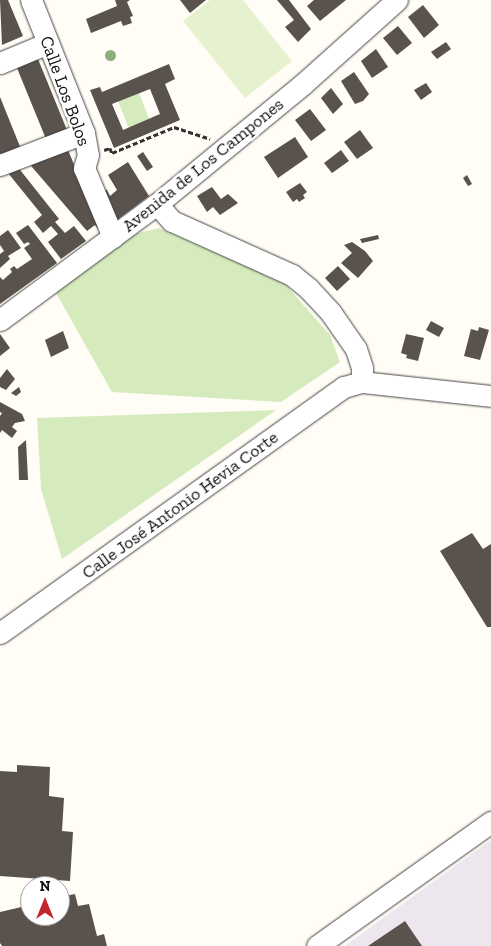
<!DOCTYPE html>
<html>
<head>
<meta charset="utf-8">
<style>
	body { margin:0 }
	#map { position:relative; width:491px; height:946px; overflow:hidden; background:#fffdf5; font-family:"Zilla Slab",serif }
	div>[style] { position:absolute }
	[style*='--x'] { left:calc(var(--x)*1px); top:calc(var(--y)*1px); width:calc(var(--w)*1px); rotate:calc(var(--a)*1deg) }
	.industrial>* { inset:0; background:#eee6ef }
	.green>* { inset:0; background:#d5ebbd }
	.pitch>* { inset:0; background:#e6f2cf }
	.building>* { inset:0; background:#5a524d }
	.path>* { height:2.5px; margin-top:-1.25px; transform-origin:0; background:repeating-linear-gradient(90deg,#333 0 5px,transparent 0 7.5px) }
	.roads { filter:drop-shadow(0 0 1px #444) drop-shadow(0 0 1px #444) }
	.minor>* { height:21px; margin:-10.5px; padding:0 10.5px; transform-origin:10.5px; border-radius:10.5px; background:#fff }
	.trees>* { width:11px; height:11px; margin:-5.5px; border-radius:50%; background:#8dad7f }
	span { translate:-50% -50%; white-space:nowrap; text-align:center; line-height:1.15; -webkit-text-stroke:5px #fff; paint-order:stroke }
	.street-label { font-size:18px; color:#111 }
	.north { position:absolute; left:20px; top:876px; width:50px; height:50px; box-sizing:border-box; background:#fff; border:1px solid #a0a0a0; border-radius:50%; rotate:0deg; font-size:14px; font-weight:700; line-height:20px; text-align:center; color:#111 }
	.north::after { content:''; display:block; margin:auto; width:18px; height:22px; background:#c4262e; clip-path:polygon(50% 0,100% 100%,50% 72%,0 100%) }
</style>
</head>
<body>
<div id="map">
	<div class="industrial">
		<div style="clip-path:polygon(491px 840px,491px 946px,345px 946px,354px 939px)"></div>
	</div>
	<div class="green">
		<div style="clip-path:polygon(139px 93px,150px 121px,129px 129px,118px 101px)"></div>
		<div style="clip-path:polygon(159px 228px,284px 283px,330px 335px,340px 362px,281px 402px,112px 392px,56px 293px,130px 235px)"></div>
		<div style="clip-path:polygon(276px 410px,62px 559px,41px 489px,37px 418px)"></div>
	</div>
	<div class="pitch">
		<div style="clip-path:polygon(210px 0,243px 0,292px 61px,245px 98px,183px 21px)"></div>
	</div>
	<div class="building">
		<div style="clip-path:polygon(0 0,8px 0,23px 36px,2px 45px)"></div>
		<div style="clip-path:polygon(115px 0,130px 0,127px 2px,133px 16px,130px 17px,132px 23px,123px 26px,121px 21px,91px 33px,86px 19px,117px 6px)"></div>
		<div style="clip-path:polygon(180px 0,206px 0,190px 13px)"></div>
		<div style="clip-path:polygon(277px 0,289px 0,311px 29px,298px 42px,285px 27px,294px 20px)"></div>
		<div style="clip-path:polygon(314px 0,346px 0,320px 21px,307px 6px)"></div>
		<div style="clip-path:polygon(423px 5px,439px 25px,424px 38px,408px 17px)"></div>
		<div style="clip-path:polygon(398px 26px,412px 43px,397px 55px,383px 38px)"></div>
		<div style="clip-path:polygon(446px 42px,451px 49px,437px 59px,431px 52px)"></div>
		<div style="clip-path:polygon(376px 49px,388px 67px,372px 78px,361px 61px)"></div>
		<div style="clip-path:polygon(38px 59px,67px 130px,46px 139px,17px 68px)"></div>
		<div style="clip-path:polygon(evenodd,169px 64px,175px 79px,165px 84px,180px 120px,114px 148px,90px 90px,100px 87px,102px 92px,169px 64px,150px 89px,160px 114px,123px 130px,112px 104px,150px 89px)"></div>
		<div style="clip-path:polygon(354px 72px,369px 94px,363px 101px,355px 104px,341px 81px)"></div>
		<div style="clip-path:polygon(426px 83px,432px 92px,421px 100px,414px 90px)"></div>
		<div style="clip-path:polygon(331px 88px,343px 104px,333px 114px,321px 98px)"></div>
		<div style="clip-path:polygon(0 97px,21px 149px,2px 156px,0 153px)"></div>
		<div style="clip-path:polygon(310px 109px,326px 130px,311px 141px,295px 120px)"></div>
		<div style="clip-path:polygon(360px 130px,373px 148px,357px 159px,344px 142px)"></div>
		<div style="clip-path:polygon(295px 137px,308px 157px,278px 178px,264px 157px)"></div>
		<div style="clip-path:polygon(66px 145px,96px 218px,100px 231px,95px 225px,87px 231px,26px 160px)"></div>
		<div style="clip-path:polygon(341px 150px,349px 161px,332px 173px,324px 163px)"></div>
		<div style="clip-path:polygon(143px 152px,153px 167px,147px 171px,137px 156px)"></div>
		<div style="clip-path:polygon(128px 162px,149px 196px,117px 220px,97px 188px,107px 190px,110px 196px,117px 190px,108px 175px)"></div>
		<div style="clip-path:polygon(17px 166px,59px 219px,55px 222px,65px 233px,74px 226px,86px 241px,61px 259px,48px 242px,58px 234px,51px 226px,43px 233px,34px 222px,42px 215px,8px 173px)"></div>
		<div style="clip-path:polygon(467px 175px,472px 184px,468px 186px,463px 178px)"></div>
		<div style="clip-path:polygon(300px 183px,307px 192px,303px 195px,305px 198px,299px 202px,297px 199px,293px 202px,286px 192px)"></div>
		<div style="clip-path:polygon(212px 187px,221px 199px,228px 194px,238px 203px,220px 215px,213px 207px,207px 212px,197px 196px)"></div>
		<div style="clip-path:polygon(28px 225px,57px 263px,0 304px,0 277px,3px 280px,12px 272px,10px 269px,14px 266px,17px 269px,32px 259px,24px 248px,30px 244px,28px 242px,24px 244px,16px 233px)"></div>
		<div style="clip-path:polygon(8px 230px,21px 248px,8px 256px,10px 259px,0 268px,0 254px,4px 251px,0 245px,0 236px)"></div>
		<div style="clip-path:polygon(378px 235px,379px 239px,362px 243px,360px 239px)"></div>
		<div style="clip-path:polygon(352px 242px,365px 251px,373px 261px,358px 278px,341px 263px,352px 253px,344px 245px)"></div>
		<div style="clip-path:polygon(338px 266px,350px 279px,337px 291px,325px 278px)"></div>
		<div style="clip-path:polygon(431px 321px,444px 328px,439px 337px,426px 330px)"></div>
		<div style="clip-path:polygon(479px 327px,489px 330px,480px 360px,464px 356px,471px 329px,478px 331px)"></div>
		<div style="clip-path:polygon(63px 331px,69px 348px,51px 357px,45px 340px)"></div>
		<div style="clip-path:polygon(0 334px,10px 348px,0 356px)"></div>
		<div style="clip-path:polygon(406px 334px,424px 338px,418px 361px,406px 358px,407px 355px,401px 353px)"></div>
		<div style="clip-path:polygon(7px 369px,15px 379px,6px 390px,0 387px,0 378px)"></div>
		<div style="clip-path:polygon(19px 387px,21px 392px,16px 396px,11px 393px)"></div>
		<div style="clip-path:polygon(0 402px,22px 414px,25px 421px,15px 423px,12px 427px,17px 431px,12px 438px,2px 430px,0 433px,0 416px,2px 413px,0 412px)"></div>
		<div style="clip-path:polygon(26px 440px,28px 480px,19px 480px,18px 447px)"></div>
		<div style="clip-path:polygon(472px 533px,483px 549px,491px 544px,491px 627px,487px 627px,440px 551px)"></div>
		<div style="clip-path:polygon(17px 765px,50px 767px,49px 796px,64px 798px,62px 831px,73px 832px,70px 881px,0 876px,0 771px,17px 772px)"></div>
		<div style="clip-path:polygon(75px 894px,78px 906px,89px 904px,97px 936px,104px 934px,107px 946px,2px 946px,0 943px,0 912px,30px 905px,30px 916px,60px 916px,60px 897px)"></div>
		<div style="clip-path:polygon(405px 921px,422px 946px,368px 946px)"></div>
	</div>
	<div class="path">
		<div style="--x:104;--y:150;--w:6;--a:-18"></div>
		<div style="--x:110;--y:148;--w:5;--a:68"></div>
		<div style="--x:112;--y:153;--w:67;--a:-22.8"></div>
		<div style="--x:174;--y:127;--w:38;--a:18"></div>
	</div>
	<div class="roads">
		<div class="minor">
			<div style="--x:31;--y:0;--w:143;--a:68.3"></div>
			<div style="--x:84;--y:133;--w:22;--a:80"></div>
			<div style="--x:88;--y:155;--w:14;--a:107"></div>
			<div style="--x:84;--y:168;--w:75;--a:67.2"></div>
			<div style="--x:0;--y:63;--w:52;--a:-22.6"></div>
			<div style="--x:0;--y:165;--w:90;--a:-20.9"></div>
			<div style="--x:157;--y:204;--w:23;--a:49"></div>
			<div style="--x:172;--y:221;--w:132;--a:24.2"></div>
			<div style="--x:292;--y:275;--w:21;--a:39"></div>
			<div style="--x:308;--y:288;--w:34;--a:47"></div>
			<div style="--x:331;--y:313;--w:44;--a:55.2"></div>
			<div style="--x:356;--y:349;--w:20;--a:72"></div>
			<div style="--x:362;--y:368;--w:14;--a:90"></div>
			<div style="--x:362;--y:382;--w:130;--a:6.2"></div>
			<div style="--x:0;--y:320;--w:195;--a:-36.5"></div>
			<div style="--x:157;--y:204;--w:189;--a:-39.4"></div>
			<div style="--x:303;--y:84;--w:126;--a:-41.8"></div>
			<div style="--x:0;--y:633;--w:423;--a:-35.6"></div>
			<div style="--x:344;--y:387;--w:19;--a:-16"></div>
			<div style="--x:317;--y:946;--w:214;--a:-35.5"></div>
		</div>
	</div>
	<div class="trees">
		<div style="left:110px;top:55px"></div>
	</div>
	<div class="street-label">
		<span style="left:65px;top:91px;rotate:70deg">Calle Los Bolos</span>
		<span style="left:203px;top:165px;rotate:-39deg">Avenida de Los Campones</span>
		<span style="left:180px;top:505px;rotate:-36deg">Calle José Antonio Hevia Corte</span>
	</div>
	<div class="north">N</div>
</div>
</body>
</html>
